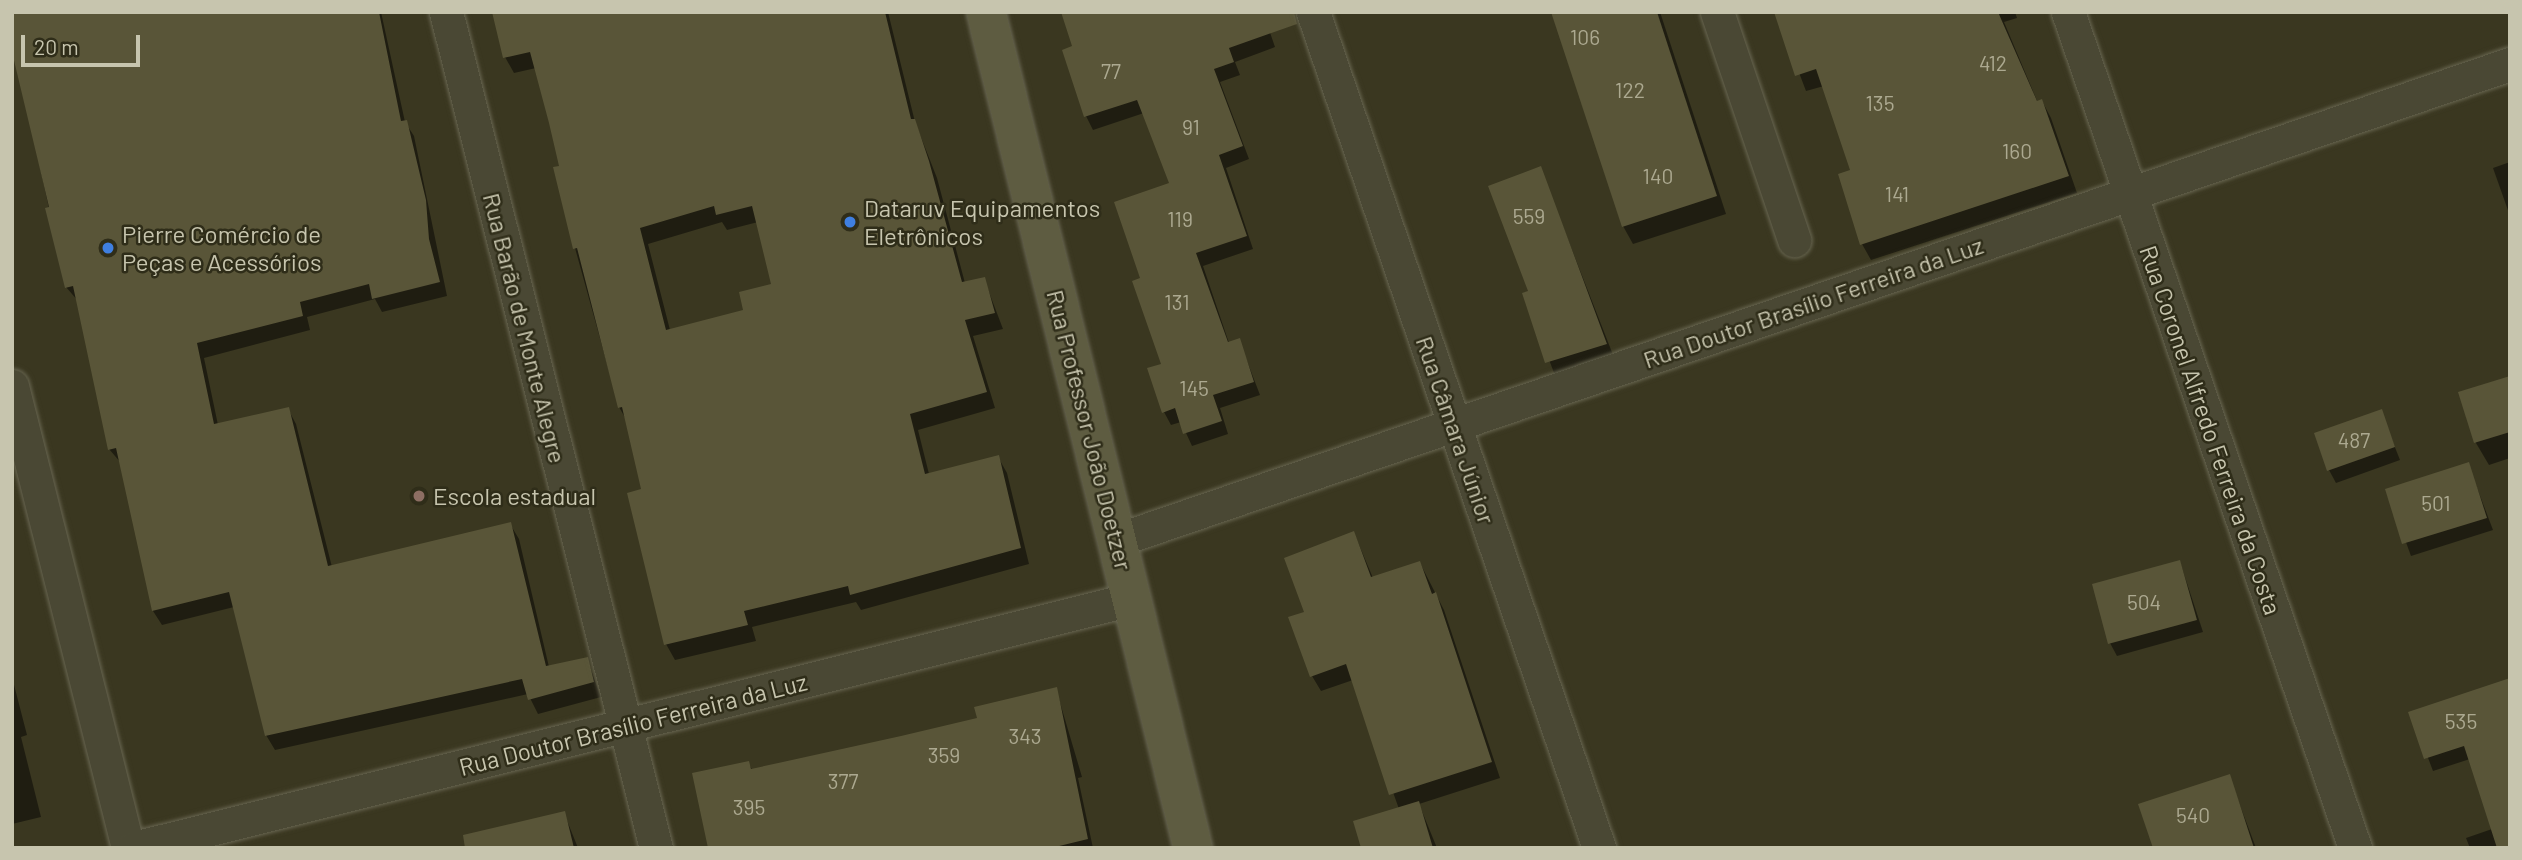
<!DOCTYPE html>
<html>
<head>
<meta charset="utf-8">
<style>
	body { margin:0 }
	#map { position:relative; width:2522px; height:860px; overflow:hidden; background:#3a3720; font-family:Barlow,sans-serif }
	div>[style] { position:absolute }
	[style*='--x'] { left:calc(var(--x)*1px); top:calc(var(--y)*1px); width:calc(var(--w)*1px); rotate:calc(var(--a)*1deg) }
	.shadow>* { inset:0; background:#0007 }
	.building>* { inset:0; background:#595538 }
	.roads { filter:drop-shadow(0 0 2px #686651) drop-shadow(0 0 2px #686651) }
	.minor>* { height:33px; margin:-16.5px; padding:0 16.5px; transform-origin:16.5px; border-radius:16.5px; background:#4a4834 }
	.secondary>* { height:38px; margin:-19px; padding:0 19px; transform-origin:19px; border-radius:19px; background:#5e5c41 }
	.dots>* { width:19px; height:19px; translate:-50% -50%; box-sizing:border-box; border:4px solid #2f2d19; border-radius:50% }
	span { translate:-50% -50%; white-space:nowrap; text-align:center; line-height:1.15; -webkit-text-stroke:5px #2f2d19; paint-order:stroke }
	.number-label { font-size:21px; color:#aca990 }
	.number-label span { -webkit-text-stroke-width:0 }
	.poi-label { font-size:24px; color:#c7c5ae }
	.left { translate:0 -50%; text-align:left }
	.street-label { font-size:24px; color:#c7c5ae }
	.frame { position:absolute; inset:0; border:14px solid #c7c5ae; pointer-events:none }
	.scale { position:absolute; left:21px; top:35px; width:119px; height:32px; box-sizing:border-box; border:4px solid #c7c5ae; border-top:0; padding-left:9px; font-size:21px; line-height:24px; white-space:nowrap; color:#c7c5ae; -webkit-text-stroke:5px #2f2d19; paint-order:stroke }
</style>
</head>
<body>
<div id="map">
	<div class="shadow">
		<div style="clip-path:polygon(249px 12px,381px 12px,405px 122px,414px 136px,447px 296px,382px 312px,375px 299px,307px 317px,310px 330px,204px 358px,218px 425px,288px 409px,296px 424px,332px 567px,510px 524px,519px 539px,549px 667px,587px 659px,601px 697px,538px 714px,528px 694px,275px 750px,266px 735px,234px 607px,162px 625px,153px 611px,121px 463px,109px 449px,78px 301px,66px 287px,12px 38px)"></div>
		<div style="clip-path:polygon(evenodd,505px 12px,888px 12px,915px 122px,937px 178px,965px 283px,984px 279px,1003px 329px,973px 336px,995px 408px,918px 430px,929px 474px,998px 457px,1007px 473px,1029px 564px,861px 610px,856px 602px,752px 627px,756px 641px,675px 660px,666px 644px,643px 490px,627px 421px,619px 407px,575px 248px,561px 167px,536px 68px,514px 73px,505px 57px,505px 12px,722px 222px,727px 230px,758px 222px,774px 285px,745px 311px,670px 330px,648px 244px,722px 222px)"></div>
		<div style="clip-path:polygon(1263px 12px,1275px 47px,1235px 62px,1240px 75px,1220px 82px,1249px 159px,1226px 168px,1253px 249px,1203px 266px,1229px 343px,1239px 340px,1260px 395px,1220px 408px,1228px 434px,1192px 446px,1181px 422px,1171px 425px,1164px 412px,1163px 365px,1143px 279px,1171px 184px,1144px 113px,1093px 130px,1086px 116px)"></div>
		<div style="clip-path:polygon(1553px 12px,1660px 12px,1726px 214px,1633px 244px,1623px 226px)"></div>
		<div style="clip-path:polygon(1776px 12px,2015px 12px,2017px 18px,2004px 22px,2038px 103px,2042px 101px,2051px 118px,2077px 193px,1871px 260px,1862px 244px,1852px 171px,1824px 86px,1806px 91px)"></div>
		<div style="clip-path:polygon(2510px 162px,2510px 216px,2493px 168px)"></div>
		<div style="clip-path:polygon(1540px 168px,1615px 360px,1556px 378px,1524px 294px,1530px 292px)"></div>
		<div style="clip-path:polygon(2510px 378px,2510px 458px,2489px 465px,2476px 443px,2460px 393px)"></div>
		<div style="clip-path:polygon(2381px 412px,2400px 460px,2336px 483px,2329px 470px)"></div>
		<div style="clip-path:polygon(2468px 464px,2493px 530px,2411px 556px,2387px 490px)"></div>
		<div style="clip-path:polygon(1354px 533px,1373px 578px,1420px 563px,1444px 610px,1500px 778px,1419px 804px,1437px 848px,1363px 848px,1399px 809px,1353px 680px,1321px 691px,1312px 676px,1306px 613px)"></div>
		<div style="clip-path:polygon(2180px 562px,2203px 632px,2117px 656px,2110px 643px)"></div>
		<div style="clip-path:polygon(12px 677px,27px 735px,21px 737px,41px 817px,12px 824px)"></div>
		<div style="clip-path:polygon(2510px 680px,2510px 848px,2470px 848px,2466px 838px,2495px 828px,2470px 759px,2433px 771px,2411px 713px)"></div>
		<div style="clip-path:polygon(1056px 689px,1082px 777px,1078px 778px,1093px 848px,711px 848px,748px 763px,753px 771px,979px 719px)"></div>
		<div style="clip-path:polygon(2229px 776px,2256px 848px,2155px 848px)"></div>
		<div style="clip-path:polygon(564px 813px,578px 848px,500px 848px)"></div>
	</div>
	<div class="building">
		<div style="clip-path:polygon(12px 12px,379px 12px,401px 121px,407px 120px,426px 200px,429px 239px,440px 282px,372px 299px,369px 284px,300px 302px,303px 316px,197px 343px,214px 424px,289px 407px,328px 566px,511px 522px,546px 666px,588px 657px,594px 682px,528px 700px,522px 679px,265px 736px,229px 592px,152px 611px,116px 448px,108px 450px,73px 286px,65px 288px,45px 208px,49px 207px,12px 52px)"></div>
		<div style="clip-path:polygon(evenodd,492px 12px,885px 12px,911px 119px,915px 119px,929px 161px,962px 282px,985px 277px,995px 313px,965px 320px,987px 392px,910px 414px,925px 474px,999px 455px,1021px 548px,850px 595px,848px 586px,744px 611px,748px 625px,664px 645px,627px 493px,641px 489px,622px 407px,618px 408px,577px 248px,573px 249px,553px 167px,559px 166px,549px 123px,530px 52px,503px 58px,492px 12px,714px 206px,716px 215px,752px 206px,771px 284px,739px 292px,743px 310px,666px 330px,640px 228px,714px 206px)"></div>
		<div style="clip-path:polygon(1061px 12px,1294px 12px,1297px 24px,1229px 48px,1234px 62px,1214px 69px,1243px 146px,1219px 155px,1247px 236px,1196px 253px,1228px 342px,1240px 338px,1254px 382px,1213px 395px,1222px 421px,1183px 434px,1175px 408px,1162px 413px,1147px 368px,1161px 364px,1132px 281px,1140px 278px,1114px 202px,1169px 183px,1137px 100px,1084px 117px,1062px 50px,1072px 46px)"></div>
		<div style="clip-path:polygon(1551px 12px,1657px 12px,1717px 196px,1622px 227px)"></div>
		<div style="clip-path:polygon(1774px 12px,1998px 12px,2037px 101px,2042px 99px,2069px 176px,1860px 245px,1838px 174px,1850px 170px,1816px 69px,1795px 76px)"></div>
		<div style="clip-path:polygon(1541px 166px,1607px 344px,1545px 363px,1522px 293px,1528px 291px,1488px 186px)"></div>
		<div style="clip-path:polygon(2510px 376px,2510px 432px,2474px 443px,2458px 392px)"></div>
		<div style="clip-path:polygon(2382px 409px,2395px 447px,2327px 471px,2314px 433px)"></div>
		<div style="clip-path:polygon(2469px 462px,2487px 518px,2402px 544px,2385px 489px)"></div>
		<div style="clip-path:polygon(1354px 531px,1371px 577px,1420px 561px,1432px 594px,1436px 592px,1492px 762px,1389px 795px,1346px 664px,1310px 677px,1288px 617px,1304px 612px,1284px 558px)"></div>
		<div style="clip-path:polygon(2180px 560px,2197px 620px,2108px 644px,2092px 584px)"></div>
		<div style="clip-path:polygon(2510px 678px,2510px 848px,2497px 848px,2464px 746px,2424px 759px,2408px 712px)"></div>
		<div style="clip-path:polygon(1057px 687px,1088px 839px,1051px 848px,708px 848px,692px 773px,749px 761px,751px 769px,901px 736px,977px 718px,974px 707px)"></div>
		<div style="clip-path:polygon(2230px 774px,2254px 848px,2153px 848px,2138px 804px)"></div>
		<div style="clip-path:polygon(1419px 801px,1433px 848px,1361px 848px,1353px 821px)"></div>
		<div style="clip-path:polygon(565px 811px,574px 848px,465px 848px,463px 835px)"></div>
	</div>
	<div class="roads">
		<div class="minor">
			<div style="--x:446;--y:12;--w:862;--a:75.9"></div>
			<div style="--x:1313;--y:12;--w:884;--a:71.11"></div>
			<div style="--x:1717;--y:12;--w:241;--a:71.3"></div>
			<div style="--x:2068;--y:12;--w:884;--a:71.05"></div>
			<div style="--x:12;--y:386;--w:476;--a:75.9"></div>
			<div style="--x:1117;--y:540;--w:1472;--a:-18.87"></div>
			<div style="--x:134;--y:848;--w:1029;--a:-14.01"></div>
		</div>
		<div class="secondary">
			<div style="--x:986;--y:12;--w:861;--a:76.09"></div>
		</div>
	</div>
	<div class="dots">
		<div style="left:850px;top:222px;background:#3f7fe0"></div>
		<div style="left:108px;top:248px;background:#3f7fe0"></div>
		<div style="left:419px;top:496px;background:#8d6e63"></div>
	</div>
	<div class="number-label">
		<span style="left:1585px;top:37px">106</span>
		<span style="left:1993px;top:63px">412</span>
		<span style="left:1111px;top:71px">77</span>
		<span style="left:1630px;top:90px">122</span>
		<span style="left:1880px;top:103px">135</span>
		<span style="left:1191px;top:127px">91</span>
		<span style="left:2017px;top:151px">160</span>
		<span style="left:1658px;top:176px">140</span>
		<span style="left:1897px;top:194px">141</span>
		<span style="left:1529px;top:216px">559</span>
		<span style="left:1180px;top:219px">119</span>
		<span style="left:1177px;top:302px">131</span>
		<span style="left:1194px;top:388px">145</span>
		<span style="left:2354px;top:440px">487</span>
		<span style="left:2436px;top:503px">501</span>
		<span style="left:2144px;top:602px">504</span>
		<span style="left:2461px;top:721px">535</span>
		<span style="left:1025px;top:736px">343</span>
		<span style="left:944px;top:755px">359</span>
		<span style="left:843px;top:781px">377</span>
		<span style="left:749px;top:807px">395</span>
		<span style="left:2193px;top:815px">540</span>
	</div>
	<div class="poi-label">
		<span class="left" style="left:864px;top:222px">Dataruv Equipamentos<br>Eletrônicos</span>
		<span class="left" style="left:122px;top:248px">Pierre Comércio de<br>Peças e Acessórios</span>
		<span class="left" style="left:433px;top:496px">Escola estadual</span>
	</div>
	<div class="street-label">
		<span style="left:1813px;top:302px;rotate:-19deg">Rua Doutor Brasílio Ferreira da Luz</span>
		<span style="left:525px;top:328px;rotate:76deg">Rua Barão de Monte Alegre</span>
		<span style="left:1090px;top:430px;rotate:76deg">Rua Professor João Doetzer</span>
		<span style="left:1456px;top:430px;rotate:71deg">Rua Câmara Júnior</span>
		<span style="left:2211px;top:430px;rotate:71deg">Rua Coronel Alfredo Ferreira da Costa</span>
		<span style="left:633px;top:724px;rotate:-14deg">Rua Doutor Brasílio Ferreira da Luz</span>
	</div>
	<div class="frame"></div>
	<div class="scale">20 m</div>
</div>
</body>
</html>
